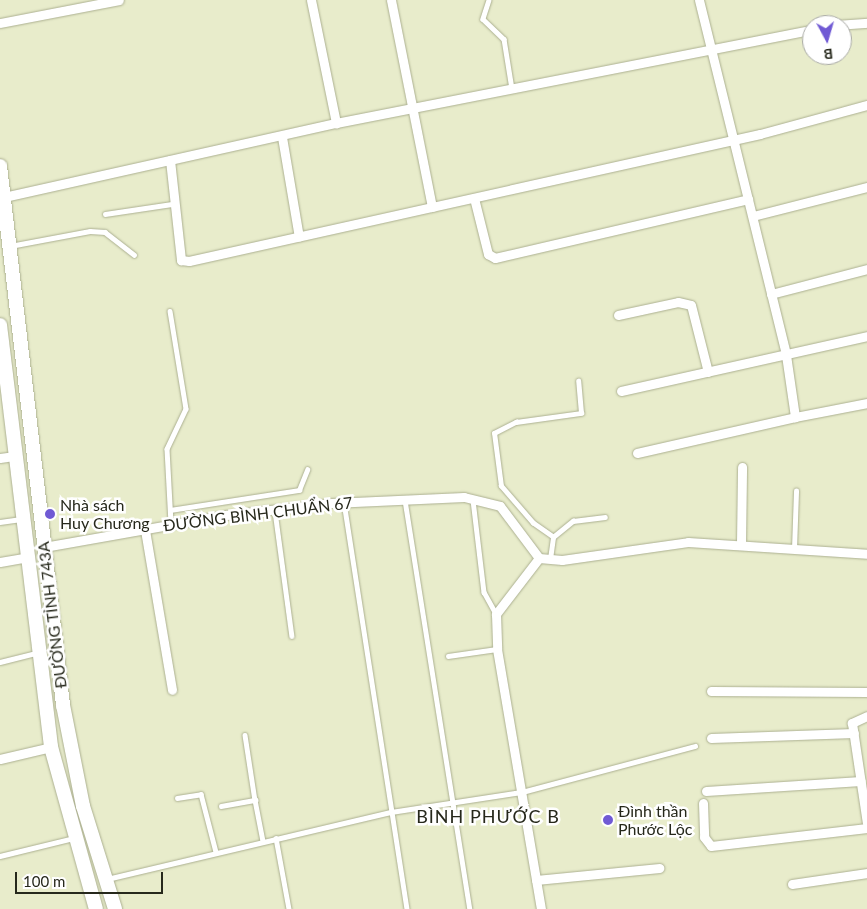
<!DOCTYPE html>
<html>
<head>
<meta charset="utf-8">
<style>
	body { margin:0 }
	#map { position:relative; width:867px; height:909px; overflow:hidden; background:#e8eccb; font-family:Lato,sans-serif }
	div>[style] { position:absolute }
	[style*='--x'] { left:calc(var(--x)*1px); top:calc(var(--y)*1px); width:calc(var(--w)*1px); rotate:calc(var(--a)*1deg) }
	.roads { filter:drop-shadow(0 0 1px #acb091) drop-shadow(0 0 1px #acb091) }
	.service>* { height:4.5px; margin:-2.25px; padding:0 2.25px; transform-origin:2.25px; border-radius:2.25px; background:#fff }
	.minor>* { height:9px; margin:-4.5px; padding:0 4.5px; transform-origin:4.5px; border-radius:4.5px; background:#fff }
	.primary>* { height:14px; margin:-7px; padding:0 7px; transform-origin:7px; border-radius:7px; background:#fff }
	.dots>* { width:14px; height:14px; translate:-50% -50%; box-sizing:border-box; border:2px solid #fff; border-radius:50% }
	span { translate:-50% -50%; white-space:nowrap; text-align:center; line-height:1.15; -webkit-text-stroke:5px #fff; paint-order:stroke }
	.poi-label { font-size:16px; color:#26281b }
	.left { translate:0 -50%; text-align:left }
	.street-label { font-size:16px; color:#26281b }
	.neighbourhood-label { font-size:18px; color:#26281b; letter-spacing:1px }
	.north { position:absolute; left:802px; top:15px; width:50px; height:50px; box-sizing:border-box; background:#fff; border:1px solid #a8a9a4; border-radius:50%; rotate:174deg; font-size:14px; font-weight:700; line-height:20px; text-align:center; color:#26281b }
	.north::after { content:''; display:block; margin:auto; width:18px; height:22px; background:#705ad4; clip-path:polygon(50% 0,100% 100%,50% 72%,0 100%) }
	.scale { position:absolute; left:15px; top:872px; width:148px; height:22px; box-sizing:border-box; border:2px solid #26281b; border-top:0; padding-left:6px; font-size:15px; line-height:18px; white-space:nowrap; color:#26281b; -webkit-text-stroke:4px #fff; paint-order:stroke }
</style>
</head>
<body>
<div id="map">
	<div class="roads">
		<div class="service">
			<div style="--x:489;--y:0;--w:20;--a:108"></div>
			<div style="--x:483;--y:19;--w:29;--a:44"></div>
			<div style="--x:504;--y:39;--w:51;--a:80.9"></div>
			<div style="--x:105;--y:214;--w:69;--a:-8.4"></div>
			<div style="--x:10;--y:246;--w:81;--a:-10.6"></div>
			<div style="--x:90;--y:231;--w:15;--a:4"></div>
			<div style="--x:105;--y:232;--w:37;--a:38"></div>
			<div style="--x:170;--y:311;--w:99;--a:80.7"></div>
			<div style="--x:186;--y:409;--w:44;--a:115.4"></div>
			<div style="--x:167;--y:449;--w:75;--a:86.9"></div>
			<div style="--x:405;--y:500;--w:414;--a:81"></div>
			<div style="--x:473;--y:500;--w:93;--a:83.2"></div>
			<div style="--x:484;--y:592;--w:25;--a:61"></div>
			<div style="--x:344;--y:502;--w:412;--a:81.2"></div>
			<div style="--x:170;--y:510;--w:131;--a:-8.8"></div>
			<div style="--x:299;--y:490;--w:22;--a:-68"></div>
			<div style="--x:275;--y:511;--w:126;--a:82.3"></div>
			<div style="--x:0;--y:522;--w:21;--a:-8"></div>
			<div style="--x:553;--y:537;--w:26;--a:-39"></div>
			<div style="--x:573;--y:521;--w:32;--a:-7"></div>
			<div style="--x:794;--y:549;--w:58;--a:-88"></div>
			<div style="--x:550;--y:559;--w:22;--a:-82"></div>
			<div style="--x:553;--y:537;--w:24;--a:-145"></div>
			<div style="--x:533;--y:523;--w:49;--a:-130.9"></div>
			<div style="--x:501;--y:486;--w:53;--a:-97.5"></div>
			<div style="--x:494;--y:433;--w:25;--a:-27"></div>
			<div style="--x:516;--y:422;--w:66;--a:-7.9"></div>
			<div style="--x:581;--y:413;--w:32;--a:-95"></div>
			<div style="--x:448;--y:656;--w:49;--a:-8.1"></div>
			<div style="--x:0;--y:662;--w:38;--a:-14"></div>
			<div style="--x:245;--y:735;--w:66;--a:81.3"></div>
			<div style="--x:177;--y:798;--w:24;--a:-9"></div>
			<div style="--x:201;--y:794;--w:60;--a:75.5"></div>
			<div style="--x:221;--y:806;--w:35;--a:-10"></div>
			<div style="--x:255;--y:800;--w:42;--a:79"></div>
			<div style="--x:276;--y:838;--w:72;--a:79.6"></div>
			<div style="--x:0;--y:856;--w:76;--a:-13.7"></div>
			<div style="--x:107;--y:879;--w:292;--a:-13.3"></div>
			<div style="--x:391;--y:812;--w:133;--a:-8.7"></div>
			<div style="--x:522;--y:792;--w:179;--a:-14.9"></div>
		</div>
		<div class="minor">
			<div style="--x:311;--y:0;--w:126;--a:78.5"></div>
			<div style="--x:391;--y:0;--w:211;--a:78.8"></div>
			<div style="--x:699;--y:0;--w:366;--a:76.2"></div>
			<div style="--x:786;--y:355;--w:63;--a:81.7"></div>
			<div style="--x:795;--y:417;--w:73;--a:-11"></div>
			<div style="--x:0;--y:23;--w:121;--a:-10.9"></div>
			<div style="--x:837;--y:25;--w:30;--a:-4"></div>
			<div style="--x:282;--y:137;--w:101;--a:80.4"></div>
			<div style="--x:170;--y:160;--w:101;--a:83.7"></div>
			<div style="--x:181;--y:260;--w:8;--a:7"></div>
			<div style="--x:189;--y:261;--w:585;--a:-12.54"></div>
			<div style="--x:760;--y:134;--w:111;--a:-15.2"></div>
			<div style="--x:4;--y:197;--w:340;--a:-12.6"></div>
			<div style="--x:336;--y:123;--w:485;--a:-11.1"></div>
			<div style="--x:474;--y:198;--w:58;--a:76"></div>
			<div style="--x:488;--y:254;--w:8;--a:30"></div>
			<div style="--x:495;--y:258;--w:260;--a:-13.1"></div>
			<div style="--x:753;--y:216;--w:118;--a:-14.3"></div>
			<div style="--x:771;--y:294;--w:99;--a:-14.6"></div>
			<div style="--x:618;--y:315;--w:61;--a:-12.2"></div>
			<div style="--x:678;--y:302;--w:13;--a:13"></div>
			<div style="--x:691;--y:305;--w:69;--a:75.8"></div>
			<div style="--x:621;--y:391;--w:252;--a:-12.6"></div>
			<div style="--x:637;--y:453;--w:162;--a:-12.8"></div>
			<div style="--x:0;--y:458;--w:15;--a:-8"></div>
			<div style="--x:145;--y:530;--w:162;--a:80.4"></div>
			<div style="--x:741;--y:543;--w:76;--a:-89.2"></div>
			<div style="--x:44;--y:547;--w:185;--a:-10"></div>
			<div style="--x:226;--y:515;--w:107;--a:-6.5"></div>
			<div style="--x:332;--y:503;--w:132;--a:-2.6"></div>
			<div style="--x:464;--y:497;--w:37;--a:14"></div>
			<div style="--x:500;--y:506;--w:65;--a:53.1"></div>
			<div style="--x:539;--y:558;--w:71;--a:127.5"></div>
			<div style="--x:496;--y:614;--w:35;--a:88"></div>
			<div style="--x:497;--y:649;--w:264;--a:80.4"></div>
			<div style="--x:539;--y:558;--w:23;--a:5"></div>
			<div style="--x:562;--y:560;--w:127;--a:-8.1"></div>
			<div style="--x:688;--y:542;--w:179;--a:3.8"></div>
			<div style="--x:0;--y:562;--w:27;--a:-10"></div>
			<div style="--x:711;--y:691;--w:156;--a:0.4"></div>
			<div style="--x:867;--y:716;--w:17;--a:155"></div>
			<div style="--x:852;--y:723;--w:101;--a:81.5"></div>
			<div style="--x:711;--y:738;--w:143;--a:-2"></div>
			<div style="--x:0;--y:759;--w:52;--a:-13.2"></div>
			<div style="--x:706;--y:791;--w:155;--a:-3.7"></div>
			<div style="--x:703;--y:803;--w:34;--a:88"></div>
			<div style="--x:704;--y:837;--w:11;--a:52"></div>
			<div style="--x:711;--y:846;--w:157;--a:-6.6"></div>
			<div style="--x:536;--y:880;--w:124;--a:-5.6"></div>
			<div style="--x:792;--y:884;--w:76;--a:-8.3"></div>
		</div>
		<div class="primary">
			<div style="--x:0;--y:166;--w:543;--a:83.33"></div>
			<div style="--x:63;--y:705;--w:103;--a:78.8"></div>
			<div style="--x:83;--y:806;--w:108;--a:72.7"></div>
			<div style="--x:0;--y:325;--w:425;--a:83.1"></div>
			<div style="--x:51;--y:747;--w:168;--a:74.5"></div>
		</div>
	</div>
	<div class="dots">
		<div style="left:50px;top:514px;background:#705ad4"></div>
		<div style="left:608px;top:820px;background:#705ad4"></div>
	</div>
	<div class="poi-label">
		<span class="left" style="left:60px;top:514px">Nhà sách<br>Huy Chương</span>
		<span class="left" style="left:618px;top:820px">Đình thần<br>Phước Lộc</span>
	</div>
	<div class="street-label">
		<span style="left:258px;top:514px;rotate:-7deg">ĐƯỜNG BÌNH CHUẨN 67</span>
		<span style="left:52px;top:615px;rotate:-97deg">ĐƯỜNG TỈNH 743A</span>
	</div>
	<div class="neighbourhood-label">
		<span style="left:488px;top:816px">BÌNH PHƯỚC B</span>
	</div>
	<div class="north">B</div>
	<div class="scale">100 m</div>
</div>
</body>
</html>
